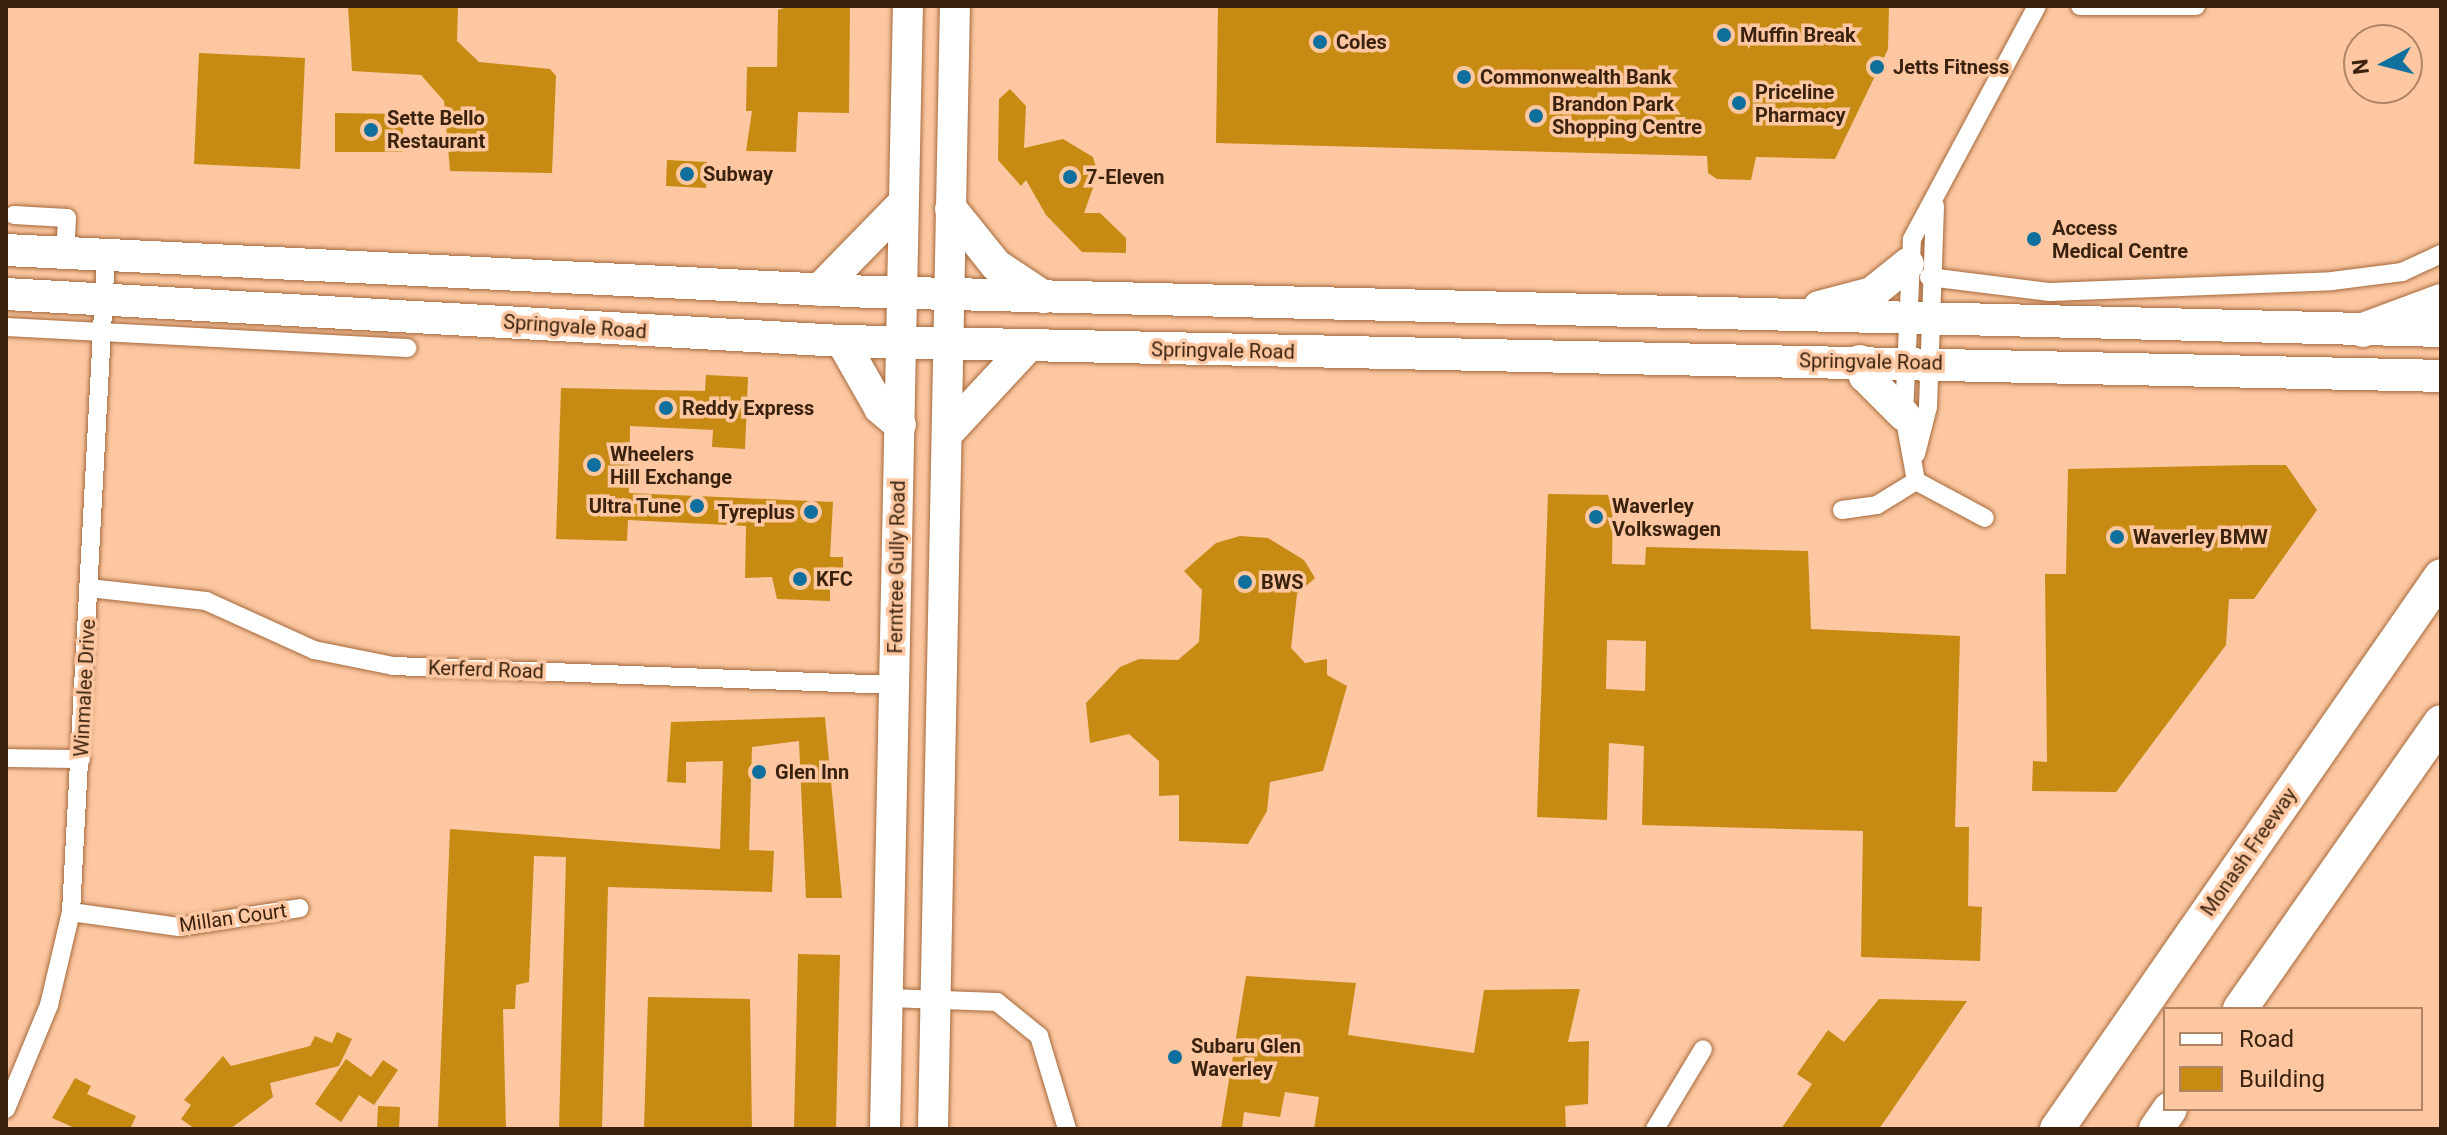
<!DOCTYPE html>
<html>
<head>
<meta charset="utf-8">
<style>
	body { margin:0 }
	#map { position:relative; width:2447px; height:1135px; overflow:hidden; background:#fcc7a1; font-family:Roboto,sans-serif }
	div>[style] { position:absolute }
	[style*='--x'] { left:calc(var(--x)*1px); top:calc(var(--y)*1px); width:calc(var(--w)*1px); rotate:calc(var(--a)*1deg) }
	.building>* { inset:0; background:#c78a13 }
	.roads { filter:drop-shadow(0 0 2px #a5693b) drop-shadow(0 0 2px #a5693b) }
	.minor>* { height:18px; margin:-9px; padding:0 9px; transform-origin:9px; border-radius:9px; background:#fff }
	.primary>* { height:30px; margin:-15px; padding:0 15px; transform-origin:15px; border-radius:15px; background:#fff }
	.trunk>* { height:32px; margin:-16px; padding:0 16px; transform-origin:16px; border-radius:16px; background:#fff }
	.motorway>* { height:34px; margin:-17px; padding:0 17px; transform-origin:17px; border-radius:17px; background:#fff }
	.dots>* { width:22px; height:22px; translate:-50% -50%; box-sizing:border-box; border:4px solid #fcc7a1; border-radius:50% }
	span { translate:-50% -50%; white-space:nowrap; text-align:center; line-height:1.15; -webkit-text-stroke:7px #fcc7a1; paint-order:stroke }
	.poi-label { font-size:20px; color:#3b220e; font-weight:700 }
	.left { translate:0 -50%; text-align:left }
	.right { translate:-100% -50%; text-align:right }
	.street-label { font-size:20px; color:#3b220e }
	.frame { position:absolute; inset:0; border:8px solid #3b220e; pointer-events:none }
	.legend { position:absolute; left:2163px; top:1007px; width:260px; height:104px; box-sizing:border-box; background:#fcc7a1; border:2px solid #af8566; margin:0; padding:10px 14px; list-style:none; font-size:24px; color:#3b220e }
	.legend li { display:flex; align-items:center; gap:16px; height:40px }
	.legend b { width:40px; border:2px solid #af8566 }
	.north { position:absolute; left:2343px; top:24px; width:80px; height:80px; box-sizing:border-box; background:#fcc7a1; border:2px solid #af8566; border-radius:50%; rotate:263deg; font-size:22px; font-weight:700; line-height:32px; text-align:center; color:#3b220e }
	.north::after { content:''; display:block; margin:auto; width:28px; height:36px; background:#0f709e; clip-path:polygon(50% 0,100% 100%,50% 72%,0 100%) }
</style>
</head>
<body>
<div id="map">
	<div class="building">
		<div style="clip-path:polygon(348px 6px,458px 6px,457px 41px,479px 62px,550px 69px,556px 76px,552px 173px,450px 171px,444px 101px,421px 75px,352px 71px)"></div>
		<div style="clip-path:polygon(790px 6px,850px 6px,849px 113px,798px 112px,796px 152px,746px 151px,752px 111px,746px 111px,747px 67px,777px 67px,778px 10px)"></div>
		<div style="clip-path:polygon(1218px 6px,1889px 6px,1888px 49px,1835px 159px,1756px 157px,1751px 180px,1717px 179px,1708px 173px,1707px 156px,1216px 143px)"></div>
		<div style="clip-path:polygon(199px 53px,305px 58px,300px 169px,194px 164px)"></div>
		<div style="clip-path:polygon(1010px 89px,1026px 106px,1024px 148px,1063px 139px,1093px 157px,1098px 174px,1084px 213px,1100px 213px,1126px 238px,1126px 253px,1082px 252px,1046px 215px,1026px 180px,1021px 186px,998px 160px,999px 99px)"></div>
		<div style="clip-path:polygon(335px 113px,403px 114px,403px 152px,335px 152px)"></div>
		<div style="clip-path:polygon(667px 160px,707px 162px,706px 188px,666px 186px)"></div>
		<div style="clip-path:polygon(706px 375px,748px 377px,745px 449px,712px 447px,713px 430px,630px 426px,629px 493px,833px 502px,830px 557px,843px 557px,843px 578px,830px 578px,830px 601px,777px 599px,772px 577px,745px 578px,746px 526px,628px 520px,627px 541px,556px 539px,561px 388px,705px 391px)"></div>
		<div style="clip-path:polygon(2251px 465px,2286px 465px,2317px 510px,2254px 599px,2229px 599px,2226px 645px,2116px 792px,2032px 791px,2033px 761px,2047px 762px,2045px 574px,2066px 574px,2068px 469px)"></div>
		<div style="clip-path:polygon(evenodd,1548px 494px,1613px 495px,1612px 564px,1645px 565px,1646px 547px,1808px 551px,1811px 629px,1960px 636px,1955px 827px,1969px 827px,1968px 906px,1982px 907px,1980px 961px,1861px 957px,1863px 831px,1642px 825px,1644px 746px,1609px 743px,1607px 820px,1537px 817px,1548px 494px,1607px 640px,1646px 641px,1645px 691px,1606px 689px,1607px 640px)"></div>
		<div style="clip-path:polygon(1240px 536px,1268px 538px,1304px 560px,1315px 578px,1297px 594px,1291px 648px,1305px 663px,1327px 659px,1327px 675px,1347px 686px,1323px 771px,1270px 782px,1267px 811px,1248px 844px,1179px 841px,1179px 795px,1159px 796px,1159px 761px,1129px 734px,1090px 743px,1086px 703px,1120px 667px,1139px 659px,1178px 660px,1199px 642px,1202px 590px,1184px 571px,1216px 543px)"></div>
		<div style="clip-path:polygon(825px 717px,842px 898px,806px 898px,799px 741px,752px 747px,749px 850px,774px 851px,772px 892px,608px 887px,602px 1129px,559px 1129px,566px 857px,534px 856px,529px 982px,516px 985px,515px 1009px,503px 1009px,506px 1129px,438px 1129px,450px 829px,720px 849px,723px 761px,686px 762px,686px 783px,667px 782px,671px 722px)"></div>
		<div style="clip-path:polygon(798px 954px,840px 955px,836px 1129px,794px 1129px)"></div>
		<div style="clip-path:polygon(1246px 976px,1356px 983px,1348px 1035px,1474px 1053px,1484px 990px,1580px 989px,1568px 1042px,1589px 1041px,1588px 1104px,1565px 1106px,1566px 1129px,1314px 1129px,1319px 1097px,1285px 1092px,1280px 1117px,1244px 1112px,1242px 1129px,1221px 1129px)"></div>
		<div style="clip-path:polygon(648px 997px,750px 999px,752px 1129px,644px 1129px)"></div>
		<div style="clip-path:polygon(1879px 999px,1967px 1001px,1879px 1129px,1781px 1129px,1812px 1084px,1797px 1074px,1828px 1030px,1844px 1042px)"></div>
		<div style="clip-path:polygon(337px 1032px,352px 1039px,339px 1066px,270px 1083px,273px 1097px,230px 1129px,195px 1129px,181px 1119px,191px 1105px,184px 1100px,223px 1056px,231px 1066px,310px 1046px,315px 1036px,332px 1043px)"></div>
		<div style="clip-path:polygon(346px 1059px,371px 1077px,383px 1060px,398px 1070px,374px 1105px,359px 1095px,341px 1122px,315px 1104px)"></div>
		<div style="clip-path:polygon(75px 1078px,91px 1086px,87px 1094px,136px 1116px,130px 1129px,77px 1129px,52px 1118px)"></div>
		<div style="clip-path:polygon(378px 1106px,400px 1107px,399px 1129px,377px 1129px)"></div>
	</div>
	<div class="roads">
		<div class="minor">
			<div style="--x:2080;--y:6;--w:116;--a:0"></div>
			<div style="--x:14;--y:215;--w:53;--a:3.2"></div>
			<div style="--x:67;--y:218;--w:35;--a:93"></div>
			<div style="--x:1929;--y:277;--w:122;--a:7.1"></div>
			<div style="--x:2050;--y:292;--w:282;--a:-2.2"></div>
			<div style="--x:2332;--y:281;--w:71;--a:-7.3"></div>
			<div style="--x:2402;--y:272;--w:43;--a:-24.8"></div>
			<div style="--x:6;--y:327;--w:402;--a:3"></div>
			<div style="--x:1916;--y:454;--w:49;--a:-75.7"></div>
			<div style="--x:1928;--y:407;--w:201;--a:-88"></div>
			<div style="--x:1916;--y:481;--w:67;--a:-100.3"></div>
			<div style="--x:1904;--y:415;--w:176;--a:-87.4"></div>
			<div style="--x:1912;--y:239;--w:264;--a:-61.8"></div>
			<div style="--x:1842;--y:510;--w:35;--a:-8"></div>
			<div style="--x:1877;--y:505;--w:46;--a:-31.6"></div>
			<div style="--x:1916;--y:481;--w:78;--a:28.2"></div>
			<div style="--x:89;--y:588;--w:118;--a:6.3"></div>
			<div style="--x:206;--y:601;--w:119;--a:24.4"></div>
			<div style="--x:314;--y:650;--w:81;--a:11.4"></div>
			<div style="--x:393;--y:666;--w:502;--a:2.17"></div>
			<div style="--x:6;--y:758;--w:75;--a:0.8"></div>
			<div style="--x:71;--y:912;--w:109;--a:7.9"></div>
			<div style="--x:179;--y:927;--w:122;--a:-8.9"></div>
			<div style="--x:889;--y:998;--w:108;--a:2.1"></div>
			<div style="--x:997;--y:1002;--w:54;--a:39"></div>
			<div style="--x:1039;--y:1036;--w:97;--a:73.2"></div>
			<div style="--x:6;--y:1109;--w:113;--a:-67.5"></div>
			<div style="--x:49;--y:1005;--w:96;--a:-76.7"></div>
			<div style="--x:71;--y:912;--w:658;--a:-86.95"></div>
			<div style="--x:1655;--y:1129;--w:93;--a:-59"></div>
		</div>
		<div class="primary">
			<div style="--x:885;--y:1129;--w:1123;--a:-88.83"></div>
			<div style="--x:933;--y:1129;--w:1123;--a:-88.88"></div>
		</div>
		<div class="trunk">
			<div style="--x:951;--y:209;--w:72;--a:51.2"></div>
			<div style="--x:996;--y:265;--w:58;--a:33.7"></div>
			<div style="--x:6;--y:250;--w:865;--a:2.78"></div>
			<div style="--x:870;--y:292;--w:1571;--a:1.42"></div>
			<div style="--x:819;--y:290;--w:119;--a:-45.7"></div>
			<div style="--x:6;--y:294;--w:837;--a:3.22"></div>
			<div style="--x:842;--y:341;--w:1599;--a:1.25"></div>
			<div style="--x:1819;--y:307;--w:55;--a:-14.8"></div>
			<div style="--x:1872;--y:293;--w:46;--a:-38.9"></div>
			<div style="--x:842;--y:341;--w:77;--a:60.4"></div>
			<div style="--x:880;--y:408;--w:26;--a:40"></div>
			<div style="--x:1860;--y:361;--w:16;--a:72"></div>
			<div style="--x:1865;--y:376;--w:55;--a:45"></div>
			<div style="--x:949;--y:431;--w:116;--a:-47.1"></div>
		</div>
		<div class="motorway">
			<div style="--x:2363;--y:330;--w:83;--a:-20.4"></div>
			<div style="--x:2240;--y:1009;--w:350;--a:-55"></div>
			<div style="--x:2057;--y:1129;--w:673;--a:-55.22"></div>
			<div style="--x:2156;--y:1129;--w:24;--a:-55"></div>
		</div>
	</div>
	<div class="dots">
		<div style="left:1724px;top:35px;background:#0f709e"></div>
		<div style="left:1320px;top:42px;background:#0f709e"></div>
		<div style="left:1877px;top:67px;background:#0f709e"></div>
		<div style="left:1464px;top:77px;background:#0f709e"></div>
		<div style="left:1739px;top:103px;background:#0f709e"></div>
		<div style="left:1536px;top:116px;background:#0f709e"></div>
		<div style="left:371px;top:130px;background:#0f709e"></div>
		<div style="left:687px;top:174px;background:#0f709e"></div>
		<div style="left:1070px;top:177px;background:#0f709e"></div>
		<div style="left:2034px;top:239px;background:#0f709e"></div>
		<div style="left:666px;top:408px;background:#0f709e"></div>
		<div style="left:594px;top:465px;background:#0f709e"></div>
		<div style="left:697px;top:506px;background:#0f709e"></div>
		<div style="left:811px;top:512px;background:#0f709e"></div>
		<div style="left:1596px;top:517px;background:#0f709e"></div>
		<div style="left:2117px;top:537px;background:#0f709e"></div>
		<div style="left:800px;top:579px;background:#0f709e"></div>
		<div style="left:1245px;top:582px;background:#0f709e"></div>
		<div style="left:759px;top:772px;background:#0f709e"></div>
		<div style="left:1175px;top:1057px;background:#0f709e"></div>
	</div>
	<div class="poi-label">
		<span class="left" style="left:1740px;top:35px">Muffin Break</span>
		<span class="left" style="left:1336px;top:42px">Coles</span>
		<span class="left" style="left:1893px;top:67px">Jetts Fitness</span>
		<span class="left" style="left:1480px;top:77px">Commonwealth Bank</span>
		<span class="left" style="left:1755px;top:104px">Priceline<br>Pharmacy</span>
		<span class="left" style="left:1552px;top:116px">Brandon Park<br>Shopping Centre</span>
		<span class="left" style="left:387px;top:130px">Sette Bello<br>Restaurant</span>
		<span class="left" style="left:703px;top:174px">Subway</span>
		<span class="left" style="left:1086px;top:177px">7-Eleven</span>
		<span class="left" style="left:2052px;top:240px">Access<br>Medical Centre</span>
		<span class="left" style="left:682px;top:408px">Reddy Express</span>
		<span class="left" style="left:610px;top:466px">Wheelers<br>Hill Exchange</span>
		<span class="right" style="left:681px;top:506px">Ultra Tune</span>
		<span class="left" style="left:1612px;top:518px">Waverley<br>Volkswagen</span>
		<span class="right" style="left:795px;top:512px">Tyreplus</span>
		<span class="left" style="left:2133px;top:537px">Waverley BMW</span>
		<span class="left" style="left:816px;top:579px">KFC</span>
		<span class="left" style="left:1261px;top:582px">BWS</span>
		<span class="left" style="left:775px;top:772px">Glen Inn</span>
		<span class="left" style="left:1191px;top:1058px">Subaru Glen<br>Waverley</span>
	</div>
	<div class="street-label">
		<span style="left:575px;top:327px;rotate:4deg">Springvale Road</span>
		<span style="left:1223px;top:351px;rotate:1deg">Springvale Road</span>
		<span style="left:1871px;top:362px;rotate:1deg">Springvale Road</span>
		<span style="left:897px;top:567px;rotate:-89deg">Ferntree Gully Road</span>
		<span style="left:486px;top:670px;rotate:2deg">Kerferd Road</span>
		<span style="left:85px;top:688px;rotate:-87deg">Winmalee Drive</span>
		<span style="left:2249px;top:852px;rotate:-55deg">Monash Freeway</span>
		<span style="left:233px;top:918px;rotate:-8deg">Millan Court</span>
	</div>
	<div class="frame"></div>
	<ul class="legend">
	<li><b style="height:10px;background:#fff"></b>Road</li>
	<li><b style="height:22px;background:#c78a13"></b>Building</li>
	</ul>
	<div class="north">N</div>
</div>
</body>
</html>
